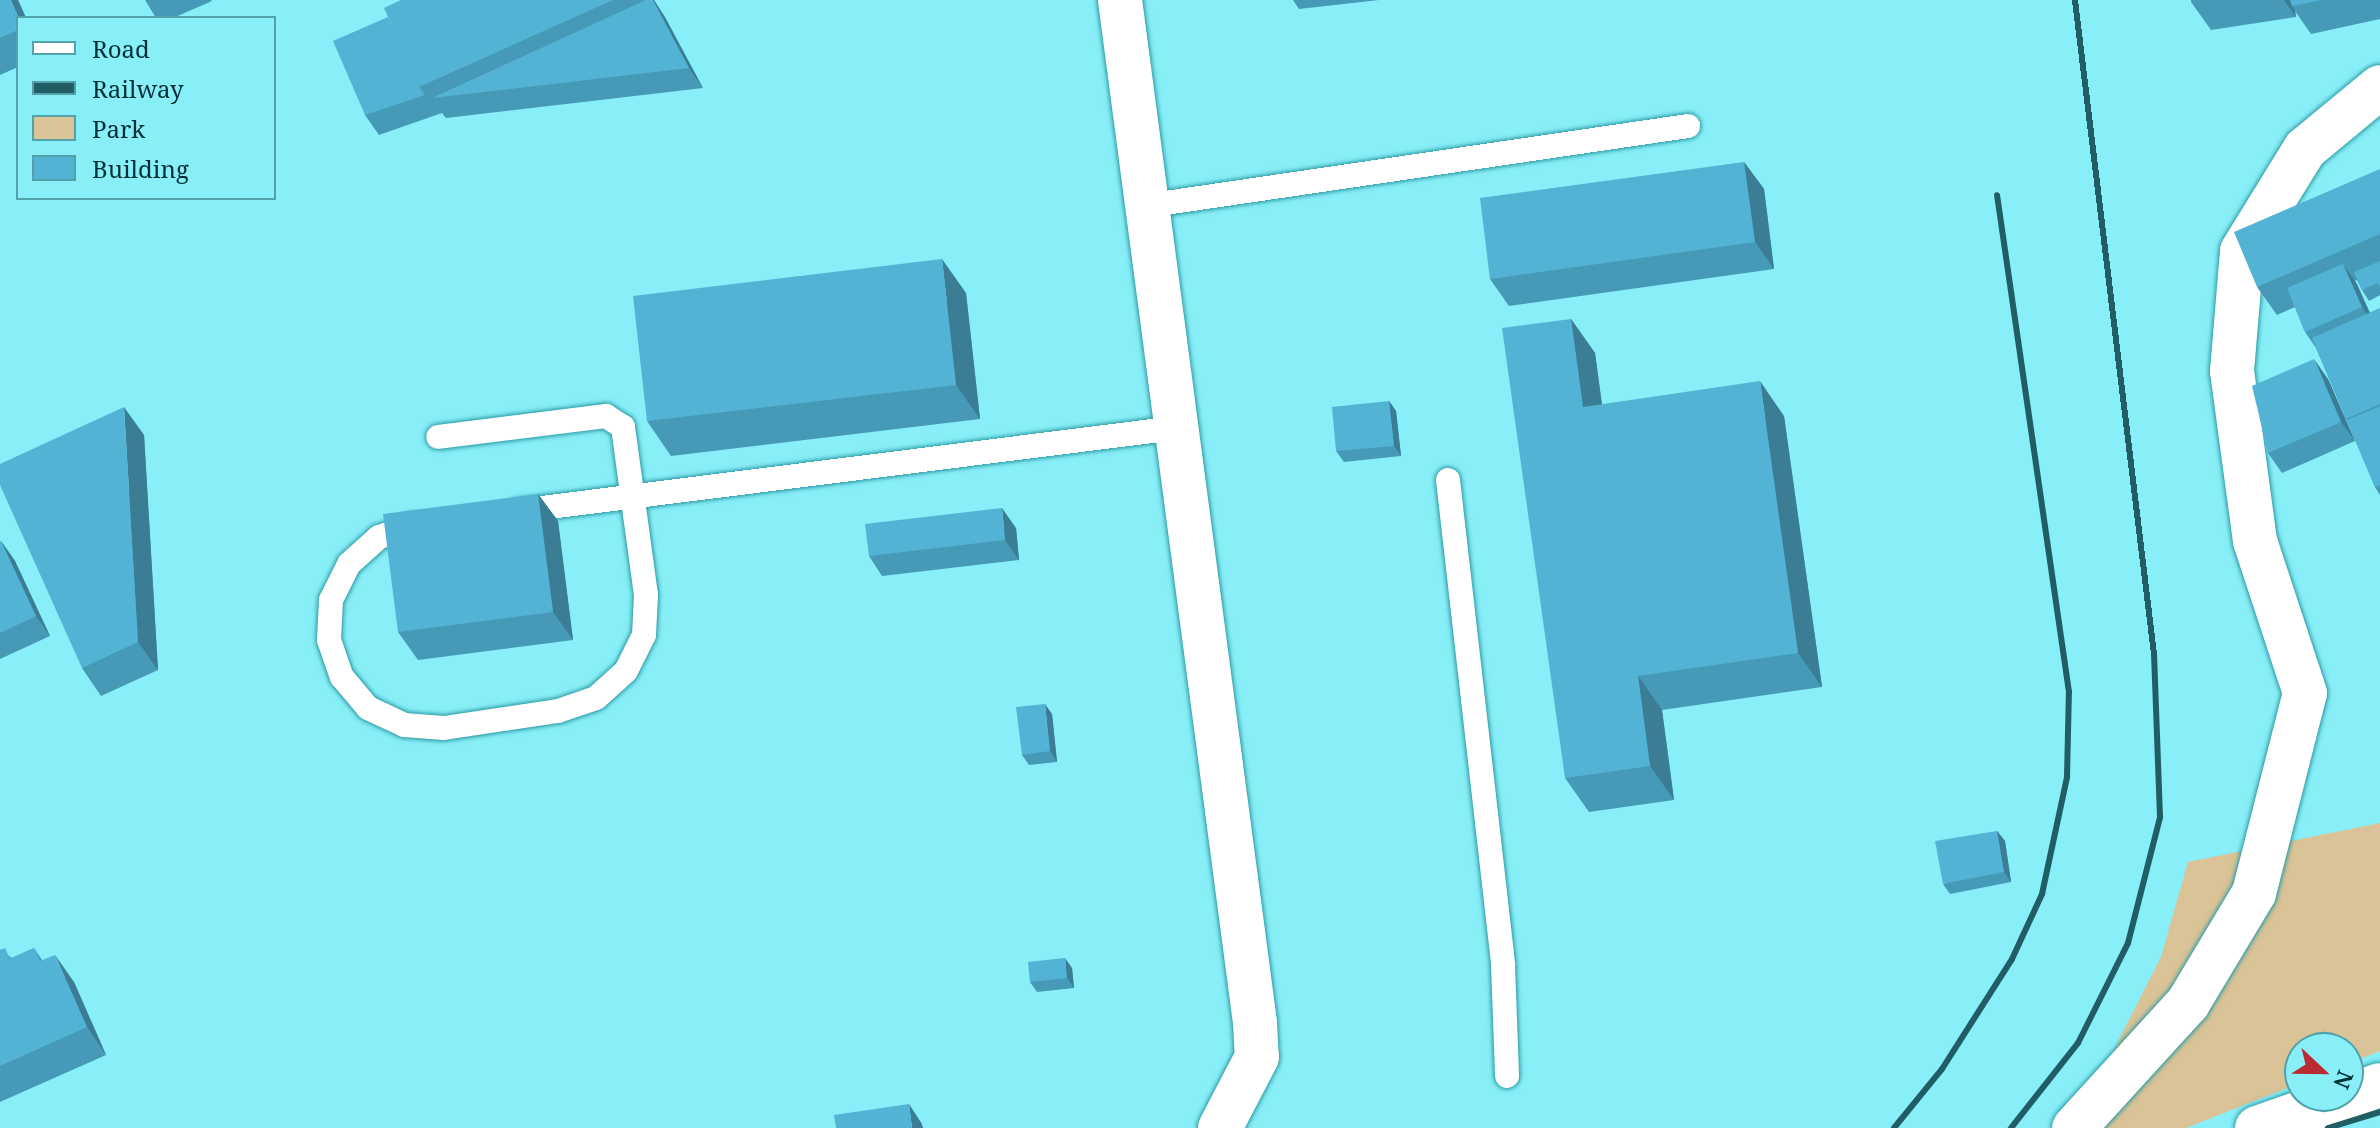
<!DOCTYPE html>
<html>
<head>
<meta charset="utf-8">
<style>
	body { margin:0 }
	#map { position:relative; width:2380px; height:1128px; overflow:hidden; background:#88eef8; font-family:"Noto Serif",serif }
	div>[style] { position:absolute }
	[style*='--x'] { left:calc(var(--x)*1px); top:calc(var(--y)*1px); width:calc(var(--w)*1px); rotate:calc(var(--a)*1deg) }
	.green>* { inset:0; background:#dac396 }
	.roads { filter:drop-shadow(0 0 2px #2b9ba4) drop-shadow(0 0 2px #2b9ba4) }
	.service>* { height:24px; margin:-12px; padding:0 12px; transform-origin:12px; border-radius:12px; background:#fff }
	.minor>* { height:44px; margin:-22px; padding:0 22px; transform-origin:22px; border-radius:22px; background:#fff }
	.rail>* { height:6px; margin:-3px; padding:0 3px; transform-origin:3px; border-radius:3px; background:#215d64 }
	.wall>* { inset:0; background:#479ab7 }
	.shaded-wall>* { inset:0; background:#3a7d95 }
	.building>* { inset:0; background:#53b3d5 }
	span { translate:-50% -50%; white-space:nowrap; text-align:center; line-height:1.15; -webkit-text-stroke:7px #88eef8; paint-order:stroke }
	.legend { position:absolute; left:16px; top:16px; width:260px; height:184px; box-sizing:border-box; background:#88eef8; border:2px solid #52a2aa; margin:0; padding:10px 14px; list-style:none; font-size:24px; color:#013136 }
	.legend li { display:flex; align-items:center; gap:16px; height:40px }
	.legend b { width:40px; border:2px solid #52a2aa }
	.north { position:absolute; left:2284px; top:1032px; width:80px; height:80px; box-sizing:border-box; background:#88eef8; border:2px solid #52a2aa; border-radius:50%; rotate:112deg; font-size:22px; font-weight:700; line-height:32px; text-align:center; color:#013136 }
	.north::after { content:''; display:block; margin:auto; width:28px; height:36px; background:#bb2b33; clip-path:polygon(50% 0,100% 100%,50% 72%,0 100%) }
</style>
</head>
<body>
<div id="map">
	<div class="green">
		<div style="clip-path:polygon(2380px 823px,2380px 1051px,2348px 1064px,2348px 1048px,2300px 1048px,2300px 1083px,2186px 1128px,2054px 1128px,2108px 1061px,2161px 957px,2188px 862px)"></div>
	</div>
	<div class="roads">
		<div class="service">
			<div style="--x:1145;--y:206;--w:549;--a:-8.38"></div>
			<div style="--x:1448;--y:480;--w:488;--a:83.5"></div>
			<div style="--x:1503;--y:965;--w:111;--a:87.9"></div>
			<div style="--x:518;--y:511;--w:663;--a:-7.19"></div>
			<div style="--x:414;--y:525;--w:37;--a:161"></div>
			<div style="--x:379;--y:537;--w:40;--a:138"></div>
			<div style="--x:349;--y:564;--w:40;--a:116.6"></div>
			<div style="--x:331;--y:600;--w:40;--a:92.9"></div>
			<div style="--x:329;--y:640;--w:39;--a:71"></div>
			<div style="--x:342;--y:677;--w:40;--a:50"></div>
			<div style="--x:368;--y:708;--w:40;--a:25"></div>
			<div style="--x:404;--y:725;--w:40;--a:4.3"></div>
			<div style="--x:444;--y:728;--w:115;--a:-8.5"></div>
			<div style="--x:558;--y:711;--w:40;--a:-18.9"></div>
			<div style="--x:596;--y:698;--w:40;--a:-42"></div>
			<div style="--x:626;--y:671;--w:40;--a:-63.4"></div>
			<div style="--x:644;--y:635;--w:40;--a:-87.1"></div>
			<div style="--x:646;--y:595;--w:170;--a:-97.8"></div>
			<div style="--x:623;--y:427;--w:20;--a:-147"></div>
			<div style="--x:606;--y:416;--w:169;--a:172.9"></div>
		</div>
		<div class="minor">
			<div style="--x:1120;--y:0;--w:1032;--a:82.48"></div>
			<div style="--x:1255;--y:1023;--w:34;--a:87"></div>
			<div style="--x:1257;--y:1057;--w:80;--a:117.5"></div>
			<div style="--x:2074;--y:1128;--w:169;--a:-47.6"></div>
			<div style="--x:2188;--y:1003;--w:128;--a:-59"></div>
			<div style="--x:2254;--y:893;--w:206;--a:-75.7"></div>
			<div style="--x:2305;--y:693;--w:160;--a:-108.2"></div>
			<div style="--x:2255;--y:541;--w:172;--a:-97.7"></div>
			<div style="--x:2232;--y:371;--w:120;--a:-85.2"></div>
			<div style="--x:2242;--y:251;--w:120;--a:-58.3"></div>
			<div style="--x:2305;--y:149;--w:97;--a:-39.6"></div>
			<div style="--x:2257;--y:1128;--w:130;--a:-19.3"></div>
		</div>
	</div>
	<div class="rail">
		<div style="--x:1894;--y:1128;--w:76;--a:-50.9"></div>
		<div style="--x:1942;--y:1069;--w:130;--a:-57.5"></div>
		<div style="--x:2012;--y:959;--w:72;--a:-65.2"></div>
		<div style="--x:2042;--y:894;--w:120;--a:-77.9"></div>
		<div style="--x:2067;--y:777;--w:85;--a:-88.7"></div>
		<div style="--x:2069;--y:692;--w:502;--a:-98.24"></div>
		<div style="--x:2011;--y:1128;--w:108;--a:-51.8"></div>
		<div style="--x:2078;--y:1043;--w:112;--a:-63.4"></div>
		<div style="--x:2128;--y:943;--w:130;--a:-75.7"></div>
		<div style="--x:2160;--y:817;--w:163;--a:-92.1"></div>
		<div style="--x:2154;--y:654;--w:659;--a:-96.89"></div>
		<div style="--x:2328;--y:1128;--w:54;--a:-17.1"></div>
	</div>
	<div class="wall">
		<div style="clip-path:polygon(0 0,18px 0,26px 18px,18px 18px,18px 67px,0 75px)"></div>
		<div style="clip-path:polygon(145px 0,211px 0,212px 1px,173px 18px,156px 18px)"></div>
		<div style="clip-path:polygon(401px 0,654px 0,703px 88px,446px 118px,442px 113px,379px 135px,365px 115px)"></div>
		<div style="clip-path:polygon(1293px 0,1379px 0,1299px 9px)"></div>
		<div style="clip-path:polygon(2191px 0,2380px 0,2380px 19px,2311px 34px,2295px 11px,2296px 17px,2211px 30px,2191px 2px)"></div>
		<div style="clip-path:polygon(1744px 162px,1764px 189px,1774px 269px,1509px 306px,1490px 279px)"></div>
		<div style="clip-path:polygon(2380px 169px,2380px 295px,2369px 301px,2362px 290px,2357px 280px,2355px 281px,2370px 313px,2380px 308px,2380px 495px,2375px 487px,2316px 348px,2305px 332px,2295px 307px,2277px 315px,2257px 287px)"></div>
		<div style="clip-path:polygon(966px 293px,980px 419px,671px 456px,647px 421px)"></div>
		<div style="clip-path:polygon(1571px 319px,1595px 353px,1602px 405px,1784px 416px,1822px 687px,1662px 710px,1674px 800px,1589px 812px,1565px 778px)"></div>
		<div style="clip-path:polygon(2328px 379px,2355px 441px,2282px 473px,2268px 453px)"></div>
		<div style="clip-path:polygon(1389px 401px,1396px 411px,1401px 456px,1344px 462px,1336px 451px)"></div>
		<div style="clip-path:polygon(144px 435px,158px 670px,101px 696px,82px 668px)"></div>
		<div style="clip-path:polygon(538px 494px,558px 521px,573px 640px,418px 660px,398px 632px)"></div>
		<div style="clip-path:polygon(1016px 528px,1019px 560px,882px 576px,869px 556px)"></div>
		<div style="clip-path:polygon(1px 541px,15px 561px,50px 636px,0 659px,0 542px)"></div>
		<div style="clip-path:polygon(1052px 714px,1057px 762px,1029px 765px,1022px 755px)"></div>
		<div style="clip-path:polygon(1997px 831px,2005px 841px,2011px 882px,1950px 894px,1943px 884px)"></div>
		<div style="clip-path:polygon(34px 948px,42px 960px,74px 982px,106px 1055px,0 1102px,0 950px,12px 958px)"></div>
		<div style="clip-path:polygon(1072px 968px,1074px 988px,1037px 992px,1030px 982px)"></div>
	</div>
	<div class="shaded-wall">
		<div style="clip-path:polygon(11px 0,18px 0,26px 18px,19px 18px)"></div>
		<div style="clip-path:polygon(650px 0,654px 0,665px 17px,703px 88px,689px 68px)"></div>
		<div style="clip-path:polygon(2284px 0,2293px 0,2292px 6px,2295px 11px,2296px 17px)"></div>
		<div style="clip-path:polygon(1744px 162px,1764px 189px,1774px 269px,1755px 242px)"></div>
		<div style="clip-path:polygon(942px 259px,966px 293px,980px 419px,956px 385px)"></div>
		<div style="clip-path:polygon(2343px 264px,2357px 284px,2376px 327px,2362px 307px)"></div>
		<div style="clip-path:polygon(1571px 319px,1595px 353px,1607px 442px,1583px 407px)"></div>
		<div style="clip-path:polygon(2314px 359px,2328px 379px,2355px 441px,2341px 422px)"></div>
		<div style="clip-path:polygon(1760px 381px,1784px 416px,1822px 687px,1798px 653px)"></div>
		<div style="clip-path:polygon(1389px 401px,1396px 411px,1401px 456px,1394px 446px)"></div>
		<div style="clip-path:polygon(124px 407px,144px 435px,158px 670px,138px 642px)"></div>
		<div style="clip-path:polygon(538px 494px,558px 521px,573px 640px,553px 612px)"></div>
		<div style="clip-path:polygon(1002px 508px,1016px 528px,1019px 560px,1005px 540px)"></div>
		<div style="clip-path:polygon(1px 541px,15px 561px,50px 636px,36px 616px)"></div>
		<div style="clip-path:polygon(1638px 676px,1662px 710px,1674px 800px,1650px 766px)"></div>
		<div style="clip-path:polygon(1045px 704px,1052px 714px,1057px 762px,1050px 751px)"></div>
		<div style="clip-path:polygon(1997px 831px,2005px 841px,2011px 882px,2004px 872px)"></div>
		<div style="clip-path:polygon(55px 955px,74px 982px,106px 1055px,87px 1027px)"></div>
		<div style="clip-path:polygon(1065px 958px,1072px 968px,1074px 988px,1067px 978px)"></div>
		<div style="clip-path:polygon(909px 1104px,922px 1124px,923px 1128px,912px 1128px)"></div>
	</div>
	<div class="building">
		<div style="clip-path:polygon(0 0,11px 0,19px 18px,18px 30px,0 38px)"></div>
		<div style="clip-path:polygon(401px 0,613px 0,419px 87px,384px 8px)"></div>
		<div style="clip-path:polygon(646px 0,653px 0,689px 68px,432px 98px)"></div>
		<div style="clip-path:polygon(2290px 0,2321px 0,2292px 6px)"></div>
		<div style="clip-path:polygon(388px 17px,419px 87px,425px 95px,365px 115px,333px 41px)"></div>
		<div style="clip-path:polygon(1744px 162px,1755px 242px,1490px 279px,1480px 198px)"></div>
		<div style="clip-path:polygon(2380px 169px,2380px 234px,2257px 287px,2234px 232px)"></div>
		<div style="clip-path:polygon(942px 259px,956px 385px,647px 421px,633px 296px)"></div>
		<div style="clip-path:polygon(2380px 261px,2380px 288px,2378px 283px,2362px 290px,2354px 272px)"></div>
		<div style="clip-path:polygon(2343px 264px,2362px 307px,2305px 332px,2287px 288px)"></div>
		<div style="clip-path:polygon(2380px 308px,2380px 404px,2346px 419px,2312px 338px)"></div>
		<div style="clip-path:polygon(1571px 319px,1583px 407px,1760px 381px,1798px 653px,1638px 676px,1650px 766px,1565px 778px,1502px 328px)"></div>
		<div style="clip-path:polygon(2314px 359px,2341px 422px,2268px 453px,2252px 386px)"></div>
		<div style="clip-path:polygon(1389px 401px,1394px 446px,1336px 451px,1332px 407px)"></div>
		<div style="clip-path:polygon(2380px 406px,2380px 485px,2375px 487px,2347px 420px)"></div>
		<div style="clip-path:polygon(124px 407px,138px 642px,82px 668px,0 485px,0 464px)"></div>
		<div style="clip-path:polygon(538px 494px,553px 612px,398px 632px,383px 514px)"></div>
		<div style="clip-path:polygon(1002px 508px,1005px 540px,869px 556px,865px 524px)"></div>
		<div style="clip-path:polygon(1px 541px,36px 616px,0 633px,0 542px)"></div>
		<div style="clip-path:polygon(1045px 704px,1050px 751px,1022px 755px,1016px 707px)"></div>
		<div style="clip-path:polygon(1997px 831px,2004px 872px,1943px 884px,1935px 841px)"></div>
		<div style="clip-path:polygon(5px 948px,10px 959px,0 963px,0 950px)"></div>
		<div style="clip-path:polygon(34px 948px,40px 961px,55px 955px,87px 1027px,0 1066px,0 979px,4px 977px,0 967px,0 963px)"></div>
		<div style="clip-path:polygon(1065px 958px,1067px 978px,1030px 982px,1028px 962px)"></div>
		<div style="clip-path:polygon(0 967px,4px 977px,0 979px)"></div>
		<div style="clip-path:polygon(909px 1104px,912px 1128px,836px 1128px,834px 1115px)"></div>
	</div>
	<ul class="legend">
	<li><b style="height:10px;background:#fff"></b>Road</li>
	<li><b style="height:10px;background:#215d64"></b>Railway</li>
	<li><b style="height:22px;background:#dac396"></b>Park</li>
	<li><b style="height:22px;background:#53b3d5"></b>Building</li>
	</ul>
	<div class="north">N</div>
</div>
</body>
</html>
